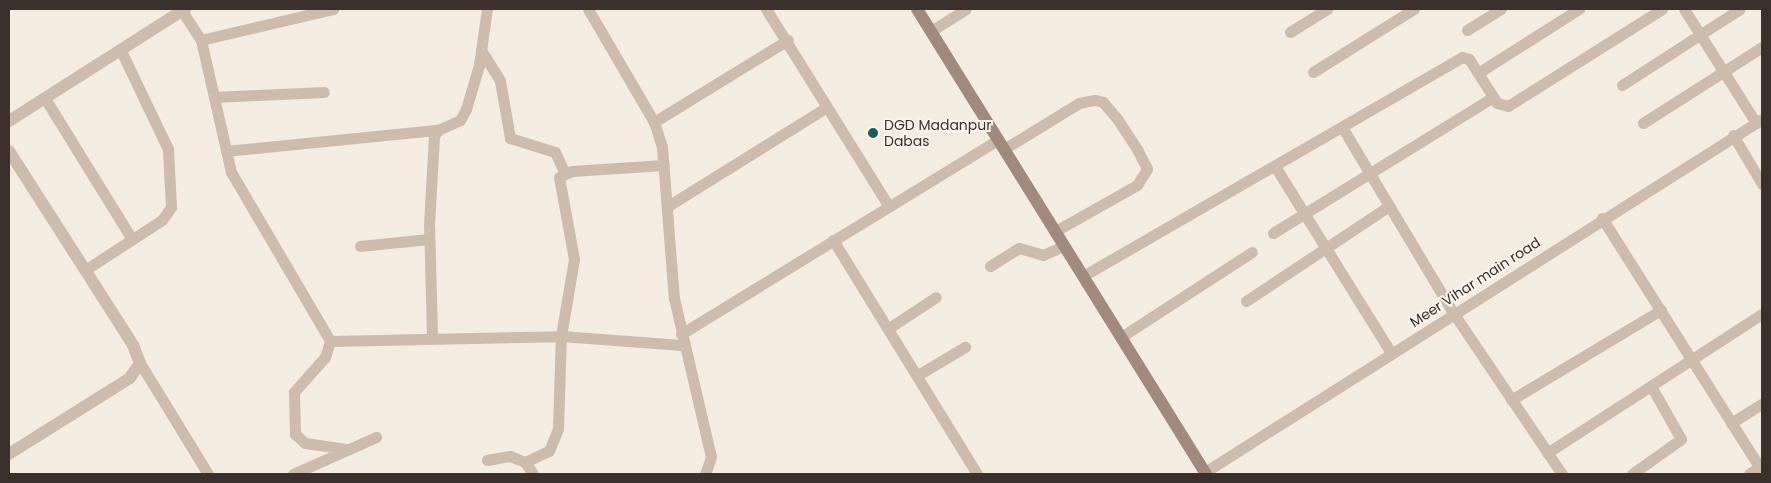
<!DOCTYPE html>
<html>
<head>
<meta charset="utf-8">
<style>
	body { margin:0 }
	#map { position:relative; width:1771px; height:483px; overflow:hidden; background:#f4ebe1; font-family:Poppins,sans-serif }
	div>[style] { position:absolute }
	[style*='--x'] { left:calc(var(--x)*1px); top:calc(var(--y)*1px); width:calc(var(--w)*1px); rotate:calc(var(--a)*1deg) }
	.minor>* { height:11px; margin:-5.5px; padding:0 5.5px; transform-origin:5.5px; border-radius:5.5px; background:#cdbbac }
	.tertiary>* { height:12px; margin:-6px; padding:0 6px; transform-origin:6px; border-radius:6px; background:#cdbbac }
	.secondary>* { height:12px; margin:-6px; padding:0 6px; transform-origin:6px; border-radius:6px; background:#a18a7d }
	.dots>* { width:14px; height:14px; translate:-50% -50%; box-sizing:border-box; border:2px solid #fbf5ee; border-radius:50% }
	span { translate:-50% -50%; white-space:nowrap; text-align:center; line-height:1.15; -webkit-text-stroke:4px #fbf5ee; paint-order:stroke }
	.poi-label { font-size:14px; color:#3b302b }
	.left { translate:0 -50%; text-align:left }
	.street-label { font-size:14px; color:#3b302b }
	.frame { position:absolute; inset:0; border:10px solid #3b302b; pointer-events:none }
</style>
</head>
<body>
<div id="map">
	<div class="minor">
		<div style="--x:588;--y:9;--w:131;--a:59.7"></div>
		<div style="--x:654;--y:122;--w:26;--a:72"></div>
		<div style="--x:662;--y:147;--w:151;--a:85.5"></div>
		<div style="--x:674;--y:298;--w:163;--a:76.9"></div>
		<div style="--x:711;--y:457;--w:18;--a:109"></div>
		<div style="--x:766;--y:9;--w:231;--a:58.1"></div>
		<div style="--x:1684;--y:9;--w:135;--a:57.7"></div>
		<div style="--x:182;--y:11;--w:35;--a:57"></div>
		<div style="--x:201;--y:40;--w:136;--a:-13.2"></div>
		<div style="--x:1467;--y:30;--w:40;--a:-32"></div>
		<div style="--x:931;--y:31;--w:41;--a:-32.2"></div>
		<div style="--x:1290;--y:32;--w:44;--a:-31.9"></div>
		<div style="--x:201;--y:40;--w:135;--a:77.2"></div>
		<div style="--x:231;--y:172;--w:196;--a:59.6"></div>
		<div style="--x:330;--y:341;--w:17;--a:107"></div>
		<div style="--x:325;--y:357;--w:47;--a:131.5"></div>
		<div style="--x:294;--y:392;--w:42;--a:88.6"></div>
		<div style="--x:295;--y:434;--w:13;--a:42"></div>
		<div style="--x:305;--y:443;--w:41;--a:8.3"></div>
		<div style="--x:481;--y:50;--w:36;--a:58"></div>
		<div style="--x:500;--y:81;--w:58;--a:80"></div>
		<div style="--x:510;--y:138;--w:47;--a:17.3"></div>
		<div style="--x:555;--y:152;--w:23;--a:65"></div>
		<div style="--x:1313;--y:72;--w:119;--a:-32"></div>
		<div style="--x:1478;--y:73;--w:120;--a:-32.4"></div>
		<div style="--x:1622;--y:85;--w:140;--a:-32.8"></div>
		<div style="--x:214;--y:97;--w:110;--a:-2.6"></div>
		<div style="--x:46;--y:100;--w:163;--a:58.3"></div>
		<div style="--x:654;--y:122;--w:157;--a:-31.5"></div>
		<div style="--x:1643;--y:123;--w:141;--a:-32.6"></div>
		<div style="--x:1342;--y:127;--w:218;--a:59.1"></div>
		<div style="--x:1454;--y:314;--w:193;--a:56"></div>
		<div style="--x:1733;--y:135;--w:57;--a:59.4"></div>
		<div style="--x:1004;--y:149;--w:88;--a:-31.5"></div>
		<div style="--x:1079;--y:103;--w:16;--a:-11"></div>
		<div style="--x:1095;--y:100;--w:8;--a:14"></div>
		<div style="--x:1103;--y:102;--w:23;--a:50"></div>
		<div style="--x:1118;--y:120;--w:35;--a:57"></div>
		<div style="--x:1137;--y:149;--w:22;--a:63"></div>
		<div style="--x:1147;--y:169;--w:19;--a:122"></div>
		<div style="--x:1137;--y:185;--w:95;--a:150.5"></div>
		<div style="--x:226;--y:151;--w:213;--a:-5.7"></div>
		<div style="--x:1276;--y:168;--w:218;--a:58.1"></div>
		<div style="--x:668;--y:206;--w:187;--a:-31.9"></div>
		<div style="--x:1602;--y:218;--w:299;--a:57.7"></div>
		<div style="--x:1273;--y:233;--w:259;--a:-31.7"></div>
		<div style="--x:833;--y:240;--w:275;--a:58.4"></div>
		<div style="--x:360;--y:246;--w:69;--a:-5.8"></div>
		<div style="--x:990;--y:266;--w:34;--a:-32"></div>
		<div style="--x:1019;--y:248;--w:25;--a:16"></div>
		<div style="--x:1043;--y:255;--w:22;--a:-24"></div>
		<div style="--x:85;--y:270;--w:92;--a:-33"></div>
		<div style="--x:162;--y:220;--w:16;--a:-55"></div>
		<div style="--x:171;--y:207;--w:58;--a:-93"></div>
		<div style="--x:168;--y:149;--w:109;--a:-115.6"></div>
		<div style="--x:1083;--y:276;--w:438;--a:-30"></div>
		<div style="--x:1462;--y:57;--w:7;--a:16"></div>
		<div style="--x:1469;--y:59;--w:52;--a:57.5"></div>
		<div style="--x:1497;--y:103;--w:11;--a:15"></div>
		<div style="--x:1508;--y:106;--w:182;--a:-32.2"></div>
		<div style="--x:1246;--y:301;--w:172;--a:-33.6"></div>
		<div style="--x:889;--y:328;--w:56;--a:-33.4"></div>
		<div style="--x:681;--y:334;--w:372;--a:-31.5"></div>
		<div style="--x:432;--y:336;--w:111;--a:-91.5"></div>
		<div style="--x:429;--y:225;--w:89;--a:-86.8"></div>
		<div style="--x:434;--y:136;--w:7;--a:-56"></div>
		<div style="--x:438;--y:130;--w:24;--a:-24"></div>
		<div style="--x:460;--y:120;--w:13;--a:-61"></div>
		<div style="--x:466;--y:109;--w:46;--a:-73.5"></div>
		<div style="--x:479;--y:65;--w:57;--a:-81.9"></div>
		<div style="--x:1121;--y:337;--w:156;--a:-33"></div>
		<div style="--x:330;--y:341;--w:231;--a:-1.2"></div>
		<div style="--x:561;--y:336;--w:121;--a:4.3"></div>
		<div style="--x:140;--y:363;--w:130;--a:58.5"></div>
		<div style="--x:918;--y:375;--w:55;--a:-30.8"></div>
		<div style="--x:1511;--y:400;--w:175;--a:-31"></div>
		<div style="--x:1731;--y:423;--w:36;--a:-32"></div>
		<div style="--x:1547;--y:453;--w:256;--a:-32.9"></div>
		<div style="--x:487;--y:460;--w:23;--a:-10"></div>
		<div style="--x:510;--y:456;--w:16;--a:22"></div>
		<div style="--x:525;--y:462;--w:14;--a:56"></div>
		<div style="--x:525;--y:462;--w:26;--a:-25"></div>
		<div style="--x:549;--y:451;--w:24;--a:-68"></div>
		<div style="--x:558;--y:429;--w:93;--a:-88.2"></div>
		<div style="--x:561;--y:336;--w:78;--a:-80.4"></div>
		<div style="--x:574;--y:259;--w:83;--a:-100.4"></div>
		<div style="--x:559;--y:177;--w:14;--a:-25"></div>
		<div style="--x:572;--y:171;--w:92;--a:-3.7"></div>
		<div style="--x:1205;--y:472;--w:659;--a:-32.36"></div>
		<div style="--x:293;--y:474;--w:91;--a:-24"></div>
		<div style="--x:1632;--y:474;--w:60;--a:-35.5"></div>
		<div style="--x:1681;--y:439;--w:61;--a:-119.5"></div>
		<div style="--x:1749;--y:474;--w:16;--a:-35"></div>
	</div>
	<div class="tertiary">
		<div style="--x:9;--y:121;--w:209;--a:-32.5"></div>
		<div style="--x:9;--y:151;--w:230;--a:57.4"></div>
		<div style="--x:133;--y:345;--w:19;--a:69"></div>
		<div style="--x:140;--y:363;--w:18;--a:124"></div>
		<div style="--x:130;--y:378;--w:143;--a:147.9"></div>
	</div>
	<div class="secondary">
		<div style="--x:917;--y:9;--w:547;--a:58.14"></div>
	</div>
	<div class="dots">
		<div style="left:873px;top:133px;background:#1f5a5e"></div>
	</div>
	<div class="poi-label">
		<span class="left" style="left:884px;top:133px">DGD Madanpur<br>Dabas</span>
	</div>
	<div class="street-label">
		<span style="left:1475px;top:282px;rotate:-33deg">Meer Vihar main road</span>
	</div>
	<div class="frame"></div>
</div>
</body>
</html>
